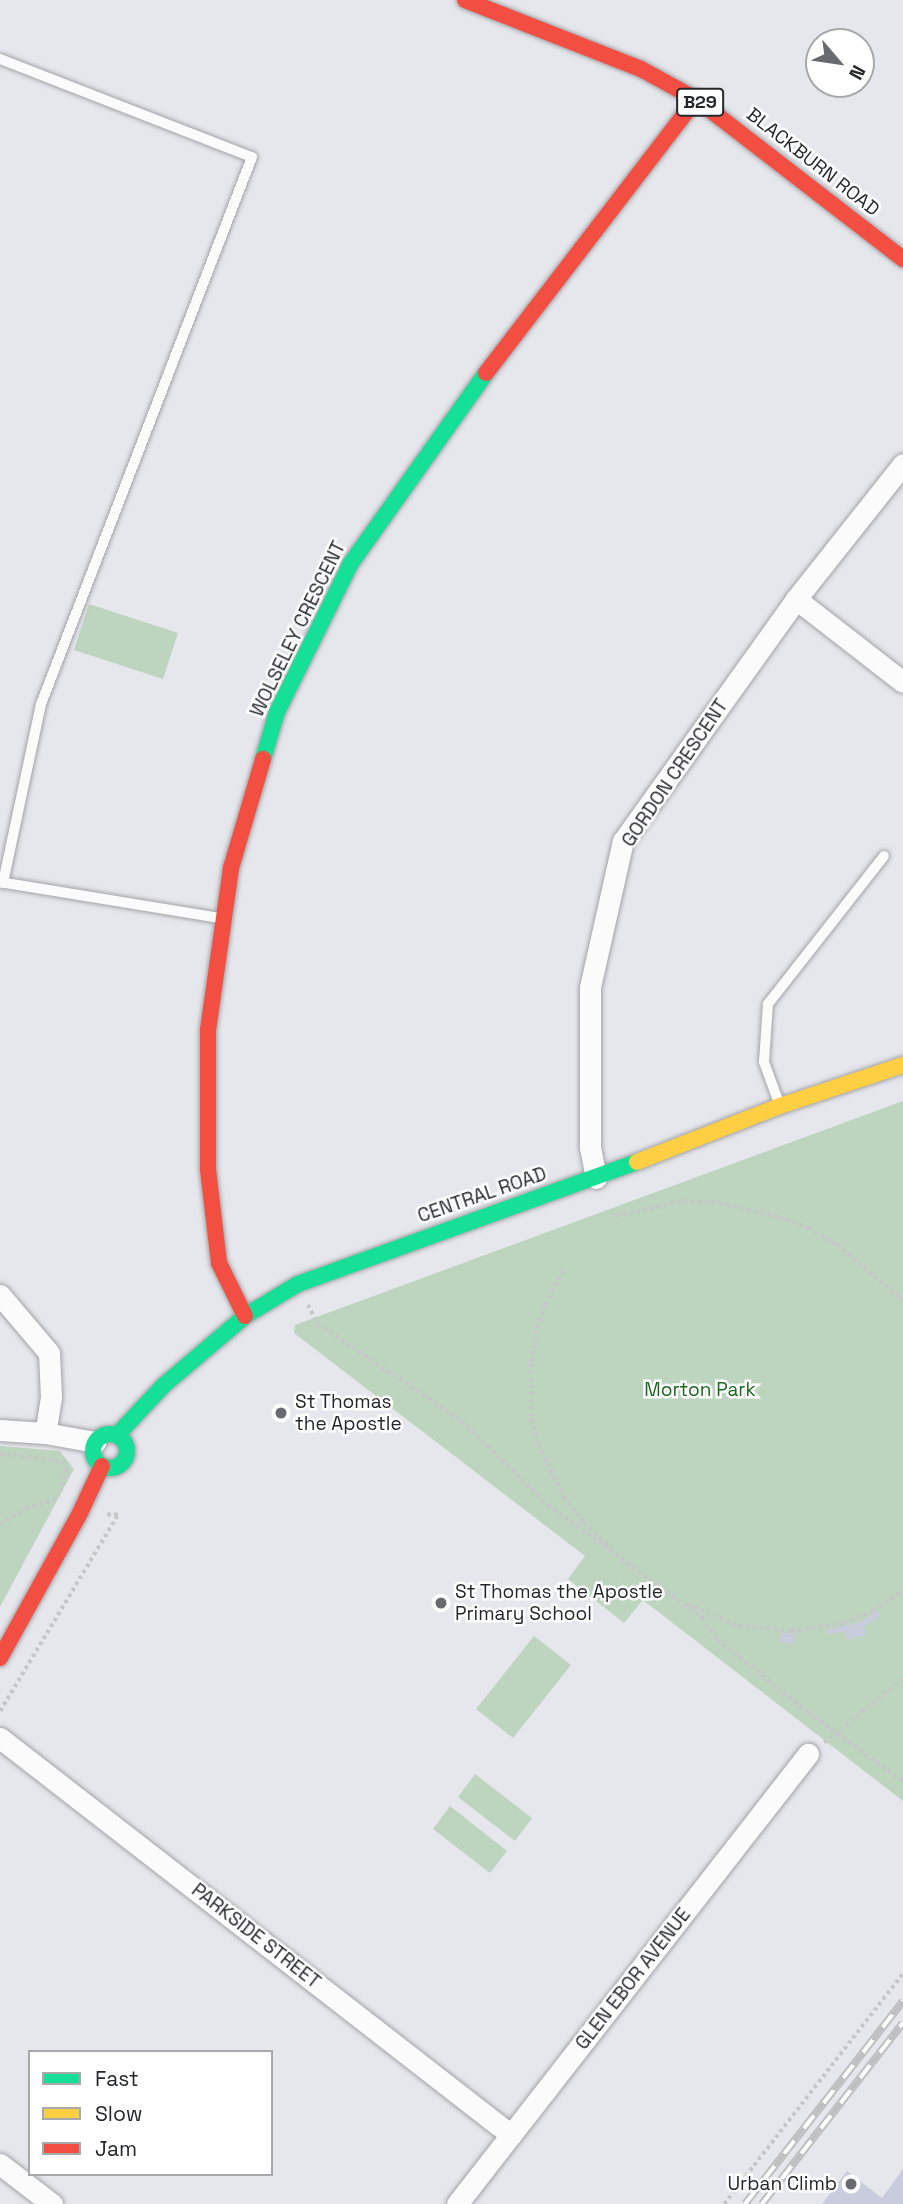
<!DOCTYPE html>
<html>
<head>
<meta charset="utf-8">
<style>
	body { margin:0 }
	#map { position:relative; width:903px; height:2204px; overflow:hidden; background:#e6e7ec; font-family:"Space Grotesk",sans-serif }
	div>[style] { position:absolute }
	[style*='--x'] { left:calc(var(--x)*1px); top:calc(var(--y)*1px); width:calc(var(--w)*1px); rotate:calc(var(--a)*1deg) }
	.green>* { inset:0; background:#bdd4bf }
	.building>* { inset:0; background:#c8ccdc }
	.path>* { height:3.5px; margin-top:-1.75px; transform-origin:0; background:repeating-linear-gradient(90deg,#c5c6c8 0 3.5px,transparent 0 7px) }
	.roads { filter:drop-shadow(0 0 2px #a3a3a7) drop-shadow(0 0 2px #a3a3a7) }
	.lane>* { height:10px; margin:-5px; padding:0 5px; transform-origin:5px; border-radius:5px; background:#fbfbfc }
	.street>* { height:21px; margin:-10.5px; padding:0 10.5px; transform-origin:10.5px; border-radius:10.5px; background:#fbfbfc }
	.fast>* { height:16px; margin:-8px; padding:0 8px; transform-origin:8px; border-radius:8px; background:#16e098 }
	.fast>.ring { margin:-8px; padding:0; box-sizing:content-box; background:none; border:16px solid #16e098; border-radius:50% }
	.slow>* { height:16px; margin:-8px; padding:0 8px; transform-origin:8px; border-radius:8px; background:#ffcf43 }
	.jam>* { height:16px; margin:-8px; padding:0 8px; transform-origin:8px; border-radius:8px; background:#f24e42 }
	.rail>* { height:8px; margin-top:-4px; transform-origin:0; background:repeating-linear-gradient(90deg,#fff 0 16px,#bfbfc1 0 32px); box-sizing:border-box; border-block:2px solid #bfbfc1 }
	.dots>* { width:19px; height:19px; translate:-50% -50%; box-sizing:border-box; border:4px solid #fff; border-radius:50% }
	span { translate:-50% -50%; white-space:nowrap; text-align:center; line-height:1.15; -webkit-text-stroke:5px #fff; paint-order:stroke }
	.shield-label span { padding:2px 5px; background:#fff; border:2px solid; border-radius:5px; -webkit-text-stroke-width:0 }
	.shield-label { font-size:18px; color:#26272b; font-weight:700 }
	.street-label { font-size:19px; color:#26272b }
	.park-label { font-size:19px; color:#1c6820 }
	.poi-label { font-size:19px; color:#26272b }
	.left { translate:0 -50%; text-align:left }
	.right { translate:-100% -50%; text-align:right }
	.legend { position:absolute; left:28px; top:2050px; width:245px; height:126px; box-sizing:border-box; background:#fff; border:2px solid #a8a9aa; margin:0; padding:9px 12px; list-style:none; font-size:21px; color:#26272b }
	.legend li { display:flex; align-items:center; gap:14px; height:35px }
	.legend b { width:35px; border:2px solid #a8a9aa }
	.north { position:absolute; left:805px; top:28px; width:70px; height:70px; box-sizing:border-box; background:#fff; border:2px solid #a8a9aa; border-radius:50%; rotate:119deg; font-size:19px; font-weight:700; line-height:28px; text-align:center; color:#26272b }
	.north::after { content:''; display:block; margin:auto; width:24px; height:32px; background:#696a6f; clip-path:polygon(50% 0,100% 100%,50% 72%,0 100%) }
</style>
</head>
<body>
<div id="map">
	<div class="green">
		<div style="clip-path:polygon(89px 604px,178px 633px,163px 679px,74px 650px)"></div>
		<div style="clip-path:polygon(903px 1101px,903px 1801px,617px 1580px,642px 1601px,624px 1623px,568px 1579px,585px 1556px,294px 1333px,295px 1325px)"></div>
		<div style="clip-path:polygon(0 1446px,60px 1451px,74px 1469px,0 1607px)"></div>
		<div style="clip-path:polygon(534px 1636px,571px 1665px,513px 1738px,476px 1709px)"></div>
		<div style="clip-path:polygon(475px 1774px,532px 1818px,515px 1841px,458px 1797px)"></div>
		<div style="clip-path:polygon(450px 1806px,507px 1851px,490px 1873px,433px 1829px)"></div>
	</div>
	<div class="building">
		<div style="clip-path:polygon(879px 1611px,881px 1615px,864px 1626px,866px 1635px,847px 1640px,845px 1631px,827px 1634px,827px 1630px,861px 1622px)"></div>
		<div style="clip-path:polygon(781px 1632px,795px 1634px,793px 1644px,779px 1642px)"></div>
		<div style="clip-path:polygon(903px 2169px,903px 2204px,822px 2204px,847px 2171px,882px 2198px)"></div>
	</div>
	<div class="path">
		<div style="--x:616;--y:1216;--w:70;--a:-12.4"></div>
		<div style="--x:684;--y:1201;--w:36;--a:3"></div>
		<div style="--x:720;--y:1203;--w:61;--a:13.3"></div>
		<div style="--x:779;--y:1217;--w:32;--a:20"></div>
		<div style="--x:809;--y:1228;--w:33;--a:31"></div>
		<div style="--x:837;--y:1245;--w:86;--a:39.8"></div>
		<div style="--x:564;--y:1271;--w:39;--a:119"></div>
		<div style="--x:545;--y:1305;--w:27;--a:107"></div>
		<div style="--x:537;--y:1331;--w:34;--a:100"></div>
		<div style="--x:531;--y:1364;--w:55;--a:89"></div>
		<div style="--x:532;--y:1419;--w:27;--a:75"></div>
		<div style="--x:539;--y:1445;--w:58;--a:64.3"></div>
		<div style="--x:564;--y:1497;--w:33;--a:52"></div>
		<div style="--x:584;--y:1523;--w:38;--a:42"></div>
		<div style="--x:308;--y:1305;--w:21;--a:62"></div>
		<div style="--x:318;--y:1324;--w:174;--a:34"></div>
		<div style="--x:462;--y:1421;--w:120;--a:44.3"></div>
		<div style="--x:548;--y:1505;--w:192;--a:36.1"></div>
		<div style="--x:703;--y:1618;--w:27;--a:56"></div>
		<div style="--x:718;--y:1640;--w:117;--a:38.7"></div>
		<div style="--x:809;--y:1713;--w:116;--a:35.9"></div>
		<div style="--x:0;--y:1454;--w:63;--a:6.3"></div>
		<div style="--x:63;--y:1461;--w:9;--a:63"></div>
		<div style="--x:67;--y:1469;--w:23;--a:105"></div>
		<div style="--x:0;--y:1524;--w:30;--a:-30"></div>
		<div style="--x:26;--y:1509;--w:35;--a:-18"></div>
		<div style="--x:688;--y:1604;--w:56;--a:23.3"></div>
		<div style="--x:739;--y:1626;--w:52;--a:5.5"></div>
		<div style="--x:791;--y:1631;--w:54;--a:-8.6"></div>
		<div style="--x:844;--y:1623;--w:31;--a:-22"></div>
		<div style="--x:873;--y:1611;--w:36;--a:-34"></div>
		<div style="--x:0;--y:1711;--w:229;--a:-59"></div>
		<div style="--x:118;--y:1515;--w:13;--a:180"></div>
		<div style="--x:824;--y:1743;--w:102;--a:-39.4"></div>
		<div style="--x:724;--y:2204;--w:292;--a:-52.2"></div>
	</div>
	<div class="roads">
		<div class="lane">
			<div style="--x:0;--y:59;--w:270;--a:21.3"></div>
			<div style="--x:252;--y:157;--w:586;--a:111.09"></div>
			<div style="--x:41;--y:704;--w:183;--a:102"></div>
			<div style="--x:0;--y:882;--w:224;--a:9.3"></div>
			<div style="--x:779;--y:1103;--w:44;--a:-110.1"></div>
			<div style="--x:764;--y:1062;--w:58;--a:-86.1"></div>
			<div style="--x:768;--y:1004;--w:188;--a:-51.9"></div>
		</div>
		<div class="street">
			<div style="--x:796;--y:599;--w:135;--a:37.8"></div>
			<div style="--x:596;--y:1178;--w:31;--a:-101"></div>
			<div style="--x:590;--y:1148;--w:161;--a:-90"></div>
			<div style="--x:590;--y:987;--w:150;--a:-77.3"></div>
			<div style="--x:623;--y:841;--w:297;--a:-54.4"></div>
			<div style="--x:796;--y:599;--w:172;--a:-51.6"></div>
			<div style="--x:0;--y:1295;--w:76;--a:49.8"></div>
			<div style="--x:49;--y:1353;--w:44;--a:87.4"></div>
			<div style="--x:51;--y:1397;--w:36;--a:99"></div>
			<div style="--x:0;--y:1430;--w:45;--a:3.8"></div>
			<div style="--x:45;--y:1433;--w:51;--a:10.2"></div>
			<div style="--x:0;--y:1738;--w:647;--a:37.84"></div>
			<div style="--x:0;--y:2164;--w:66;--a:37.6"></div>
			<div style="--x:457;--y:2204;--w:571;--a:-52.05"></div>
		</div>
		<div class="fast">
			<div style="--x:263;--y:759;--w:49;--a:-73.4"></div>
			<div style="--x:277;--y:712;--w:166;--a:-63.6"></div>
			<div style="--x:351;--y:563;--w:233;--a:-54.6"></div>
			<div class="ring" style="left:93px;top:1434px;width:18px;height:18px"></div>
			<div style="--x:117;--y:1435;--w:69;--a:-46.8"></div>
			<div style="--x:164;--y:1385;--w:106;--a:-40.4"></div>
			<div style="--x:245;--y:1316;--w:62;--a:-31.1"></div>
			<div style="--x:298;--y:1284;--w:360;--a:-19.8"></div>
		</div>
		<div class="slow">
			<div style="--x:637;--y:1162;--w:154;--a:-21.4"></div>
			<div style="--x:780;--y:1106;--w:130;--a:-18.4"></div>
		</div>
		<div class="jam">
			<div style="--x:465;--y:0;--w:189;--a:21.4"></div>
			<div style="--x:641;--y:69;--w:63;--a:28.6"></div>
			<div style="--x:696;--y:99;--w:262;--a:37.7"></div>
			<div style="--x:486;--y:373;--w:345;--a:-52.5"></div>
			<div style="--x:245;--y:1316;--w:59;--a:-116.1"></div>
			<div style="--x:219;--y:1263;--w:94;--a:-96.7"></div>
			<div style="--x:208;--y:1170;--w:140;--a:-90"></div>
			<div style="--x:208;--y:1030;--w:164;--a:-81.9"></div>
			<div style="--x:231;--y:868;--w:114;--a:-73.6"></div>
			<div style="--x:0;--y:1658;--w:163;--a:-61.1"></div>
			<div style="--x:79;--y:1515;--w:54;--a:-64.9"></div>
		</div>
	</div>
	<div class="rail">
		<div style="--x:745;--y:2204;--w:257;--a:-52.1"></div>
		<div style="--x:762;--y:2204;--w:229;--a:-52.1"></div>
	</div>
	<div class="dots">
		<div style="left:281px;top:1413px;background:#696a6f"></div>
		<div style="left:441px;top:1603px;background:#696a6f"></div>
		<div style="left:851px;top:2184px;background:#696a6f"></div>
	</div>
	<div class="shield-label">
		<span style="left:700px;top:102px">B29</span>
	</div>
	<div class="street-label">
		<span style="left:813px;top:162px;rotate:38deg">BLACKBURN ROAD</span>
		<span style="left:298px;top:629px;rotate:-64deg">WOLSELEY CRESCENT</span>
		<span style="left:675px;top:773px;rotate:-56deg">GORDON CRESCENT</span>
		<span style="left:482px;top:1195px;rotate:-19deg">CENTRAL ROAD</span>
		<span style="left:256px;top:1936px;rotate:38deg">PARKSIDE STREET</span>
		<span style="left:633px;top:1979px;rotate:-52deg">GLEN EBOR AVENUE</span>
	</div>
	<div class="park-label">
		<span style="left:700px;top:1390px">Morton Park</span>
	</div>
	<div class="poi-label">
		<span class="left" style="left:295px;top:1413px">St Thomas<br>the Apostle</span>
		<span class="left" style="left:455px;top:1603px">St Thomas the Apostle<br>Primary School</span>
		<span class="right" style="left:837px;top:2184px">Urban Climb</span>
	</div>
	<ul class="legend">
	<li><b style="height:9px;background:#16e098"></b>Fast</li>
	<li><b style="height:9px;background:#ffcf43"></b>Slow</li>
	<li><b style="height:9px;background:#f24e42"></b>Jam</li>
	</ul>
	<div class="north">N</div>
</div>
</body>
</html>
